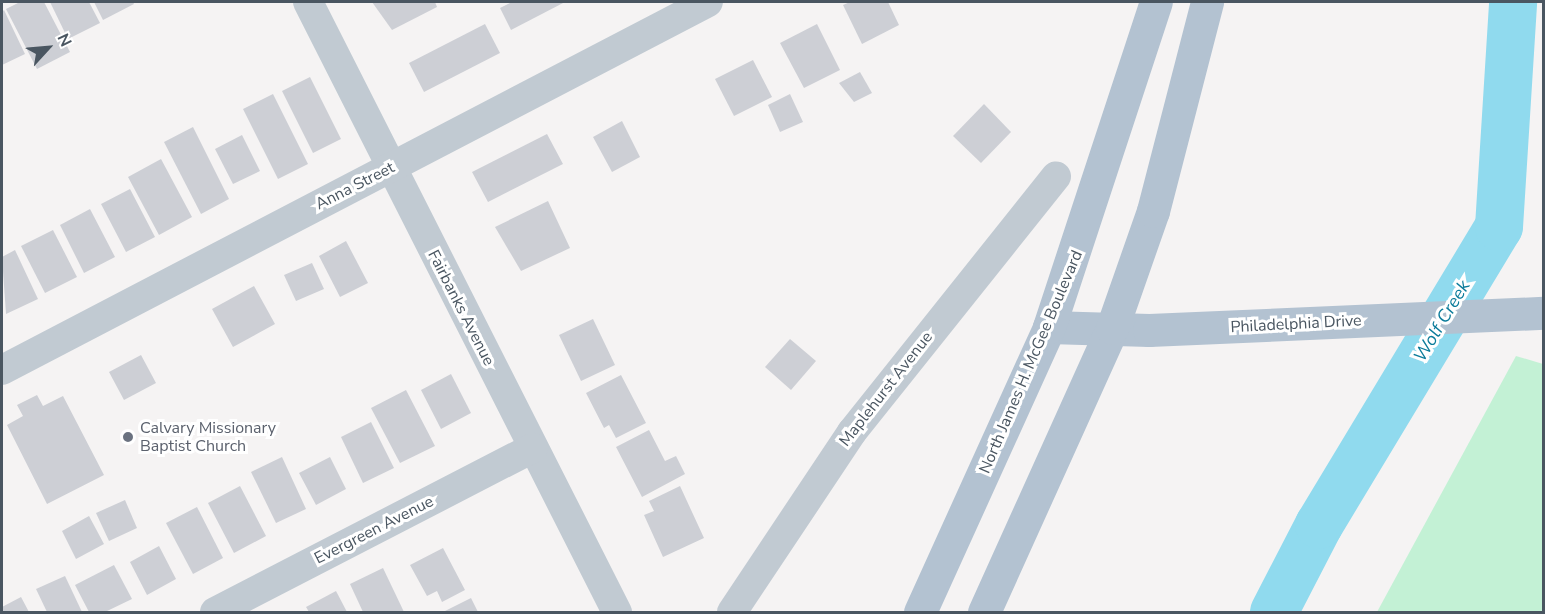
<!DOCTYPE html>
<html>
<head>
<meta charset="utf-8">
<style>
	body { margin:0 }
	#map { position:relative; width:1545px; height:614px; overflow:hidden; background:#f5f3f3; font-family:"Nunito Sans",sans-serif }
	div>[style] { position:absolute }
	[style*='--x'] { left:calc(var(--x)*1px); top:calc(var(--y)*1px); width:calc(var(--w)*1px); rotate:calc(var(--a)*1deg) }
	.green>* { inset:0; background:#c3f1d5 }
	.river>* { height:48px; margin:-24px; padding:0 24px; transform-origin:24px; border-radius:24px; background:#90daee }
	.building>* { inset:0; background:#cdcfd5 }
	.minor>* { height:30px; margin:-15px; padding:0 15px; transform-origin:15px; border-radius:15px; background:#c1cad2 }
	.major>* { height:33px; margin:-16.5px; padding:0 16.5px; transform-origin:16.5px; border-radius:16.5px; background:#b3c2d1 }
	.dots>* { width:16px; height:16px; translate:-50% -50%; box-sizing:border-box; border:3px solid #fff; border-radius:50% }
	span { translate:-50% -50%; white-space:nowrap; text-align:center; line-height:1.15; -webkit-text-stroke:6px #fff; paint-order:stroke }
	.street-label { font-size:16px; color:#4a5661 }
	.worship-label { font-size:16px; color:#5b616d }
	.left { translate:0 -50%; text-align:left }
	.water-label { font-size:18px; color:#0c7c9b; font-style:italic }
	.frame { position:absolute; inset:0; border:3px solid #4a5661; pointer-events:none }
	.north { position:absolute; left:18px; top:18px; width:60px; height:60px; -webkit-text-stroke:4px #fff; paint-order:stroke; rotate:64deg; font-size:16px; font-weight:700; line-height:24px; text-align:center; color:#4a5661 }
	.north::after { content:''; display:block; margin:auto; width:21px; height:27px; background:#4a5661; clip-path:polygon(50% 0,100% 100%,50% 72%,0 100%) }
</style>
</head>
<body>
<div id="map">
	<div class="green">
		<div style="clip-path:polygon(1516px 356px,1543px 364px,1543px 612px,1377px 612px)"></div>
	</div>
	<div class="river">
		<div style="--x:1274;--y:612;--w:98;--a:-62.7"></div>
		<div style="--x:1319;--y:525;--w:348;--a:-58.9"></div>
		<div style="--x:1499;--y:227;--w:225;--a:-86.4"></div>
	</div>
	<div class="building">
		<div style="clip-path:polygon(20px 2px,44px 2px,70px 52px,37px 69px,6px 9px)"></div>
		<div style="clip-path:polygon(50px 2px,89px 2px,100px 23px,68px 39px)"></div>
		<div style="clip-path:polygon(94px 2px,133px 2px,134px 4px,103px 20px)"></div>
		<div style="clip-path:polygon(372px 2px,435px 2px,437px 7px,392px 30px)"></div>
		<div style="clip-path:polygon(512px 2px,565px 2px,511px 30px,500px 8px)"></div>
		<div style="clip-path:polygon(850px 2px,888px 2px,899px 25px,862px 44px,843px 5px)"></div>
		<div style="clip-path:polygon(4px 10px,25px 54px,2px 65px,2px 12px)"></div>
		<div style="clip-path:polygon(485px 24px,500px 53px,424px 92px,409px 63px)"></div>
		<div style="clip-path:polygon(817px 24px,840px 70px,804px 88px,780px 43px)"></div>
		<div style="clip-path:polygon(753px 60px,772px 97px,734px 116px,715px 79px)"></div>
		<div style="clip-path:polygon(860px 72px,872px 93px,854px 102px,839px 83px)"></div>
		<div style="clip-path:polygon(310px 77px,341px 139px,313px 153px,282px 91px)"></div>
		<div style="clip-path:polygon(273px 94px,308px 164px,278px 179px,243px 109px)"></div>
		<div style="clip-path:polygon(790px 94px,803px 122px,780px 132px,768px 105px)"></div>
		<div style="clip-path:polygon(984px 104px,1011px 132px,981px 163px,953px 136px)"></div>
		<div style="clip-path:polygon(622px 121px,640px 157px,612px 172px,593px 137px)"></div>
		<div style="clip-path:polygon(193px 127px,229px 199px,201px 214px,164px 142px)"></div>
		<div style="clip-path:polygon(547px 134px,563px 164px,488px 202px,472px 172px)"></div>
		<div style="clip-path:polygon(242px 135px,260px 171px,233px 184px,215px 149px)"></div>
		<div style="clip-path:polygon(161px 159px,192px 217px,159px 235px,128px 177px)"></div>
		<div style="clip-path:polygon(130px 189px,155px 237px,126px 252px,101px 204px)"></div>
		<div style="clip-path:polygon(548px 201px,570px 248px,521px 271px,495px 227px)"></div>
		<div style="clip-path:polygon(90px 209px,115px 257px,84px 273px,60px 225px)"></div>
		<div style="clip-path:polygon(53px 230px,77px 277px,45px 293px,21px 246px)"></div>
		<div style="clip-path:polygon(346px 241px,368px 283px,340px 297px,319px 256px)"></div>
		<div style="clip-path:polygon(15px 250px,38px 299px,6px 314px,2px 257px)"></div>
		<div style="clip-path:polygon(312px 263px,324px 289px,296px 301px,284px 275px)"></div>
		<div style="clip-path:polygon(254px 286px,275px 324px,233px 347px,212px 309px)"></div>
		<div style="clip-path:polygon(593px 319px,615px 365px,581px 381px,559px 335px)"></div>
		<div style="clip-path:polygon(790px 339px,816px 361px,791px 390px,765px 367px)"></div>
		<div style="clip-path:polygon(141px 355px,156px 383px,124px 400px,109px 372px)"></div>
		<div style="clip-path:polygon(451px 374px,471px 413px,441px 429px,421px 390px)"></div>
		<div style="clip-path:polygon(621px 375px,646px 423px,616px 438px,609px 425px,604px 428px,586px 393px)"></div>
		<div style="clip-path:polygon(406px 390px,435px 446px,400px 463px,371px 408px)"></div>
		<div style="clip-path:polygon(37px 395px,43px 406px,63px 396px,104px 475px,47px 504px,7px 425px,23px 416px,17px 405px)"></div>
		<div style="clip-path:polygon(371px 422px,394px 468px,363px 483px,341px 437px)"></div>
		<div style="clip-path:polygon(649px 430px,665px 461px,676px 456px,685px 474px,642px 497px,616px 447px)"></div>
		<div style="clip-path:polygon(282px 457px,306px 509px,276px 523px,251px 472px)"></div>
		<div style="clip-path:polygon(330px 457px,346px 489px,316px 505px,299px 473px)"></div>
		<div style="clip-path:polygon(240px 486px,266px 536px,234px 553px,208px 503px)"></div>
		<div style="clip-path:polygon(680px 486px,704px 538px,663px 557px,644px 515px,654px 511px,649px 501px)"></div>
		<div style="clip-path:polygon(125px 500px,137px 528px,109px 541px,96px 513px)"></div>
		<div style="clip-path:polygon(197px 507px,223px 558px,193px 574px,166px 523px)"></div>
		<div style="clip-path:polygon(89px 516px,104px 544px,76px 559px,62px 531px)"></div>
		<div style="clip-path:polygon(159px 546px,176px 579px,147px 595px,130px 562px)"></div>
		<div style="clip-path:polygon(443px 548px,465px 590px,442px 602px,437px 591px,427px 596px,410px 565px)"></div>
		<div style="clip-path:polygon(114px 565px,132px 599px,105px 612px,89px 612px,75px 585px)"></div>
		<div style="clip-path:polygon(383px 568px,404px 612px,363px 612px,350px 584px)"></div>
		<div style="clip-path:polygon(65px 576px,82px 612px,47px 612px,36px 589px)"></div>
		<div style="clip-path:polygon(336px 591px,347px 612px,309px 612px,306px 607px)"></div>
		<div style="clip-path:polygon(21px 597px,29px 612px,2px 612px,2px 607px)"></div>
		<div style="clip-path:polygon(471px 598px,478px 612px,446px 612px,445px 611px)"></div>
	</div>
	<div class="minor">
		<div style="--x:308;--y:2;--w:684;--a:63.14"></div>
		<div style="--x:2;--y:370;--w:796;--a:-27.53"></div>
		<div style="--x:215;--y:612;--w:358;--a:-27.3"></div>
		<div style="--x:732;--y:612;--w:216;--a:-56.3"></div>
		<div style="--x:852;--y:432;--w:327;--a:-51.4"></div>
	</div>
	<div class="major">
		<div style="--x:1049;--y:327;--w:100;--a:1.7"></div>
		<div style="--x:1149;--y:330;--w:395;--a:-2.5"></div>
		<div style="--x:920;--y:612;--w:313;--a:-65.6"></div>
		<div style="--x:1049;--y:327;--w:342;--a:-71.8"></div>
		<div style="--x:984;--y:612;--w:312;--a:-65.7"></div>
		<div style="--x:1112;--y:328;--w:124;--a:-70.7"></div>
		<div style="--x:1153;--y:211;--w:216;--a:-75.5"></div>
	</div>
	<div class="dots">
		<div style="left:128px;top:437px;background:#6b7280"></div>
	</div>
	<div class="street-label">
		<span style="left:355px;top:186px;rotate:-27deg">Anna Street</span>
		<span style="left:461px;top:308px;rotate:63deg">Fairbanks Avenue</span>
		<span style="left:1296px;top:324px;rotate:-3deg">Philadelphia Drive</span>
		<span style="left:1031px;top:362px;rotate:-67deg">North James H. McGee Boulevard</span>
		<span style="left:886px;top:389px;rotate:-52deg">Maplehurst Avenue</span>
		<span style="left:374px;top:530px;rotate:-27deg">Evergreen Avenue</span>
	</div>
	<div class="worship-label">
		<span class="left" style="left:140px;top:437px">Calvary Missionary<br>Baptist Church</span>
	</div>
	<div class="water-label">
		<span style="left:1442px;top:321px;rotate:-59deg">Wolf Creek</span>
	</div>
	<div class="frame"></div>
	<div class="north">N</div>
</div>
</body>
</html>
